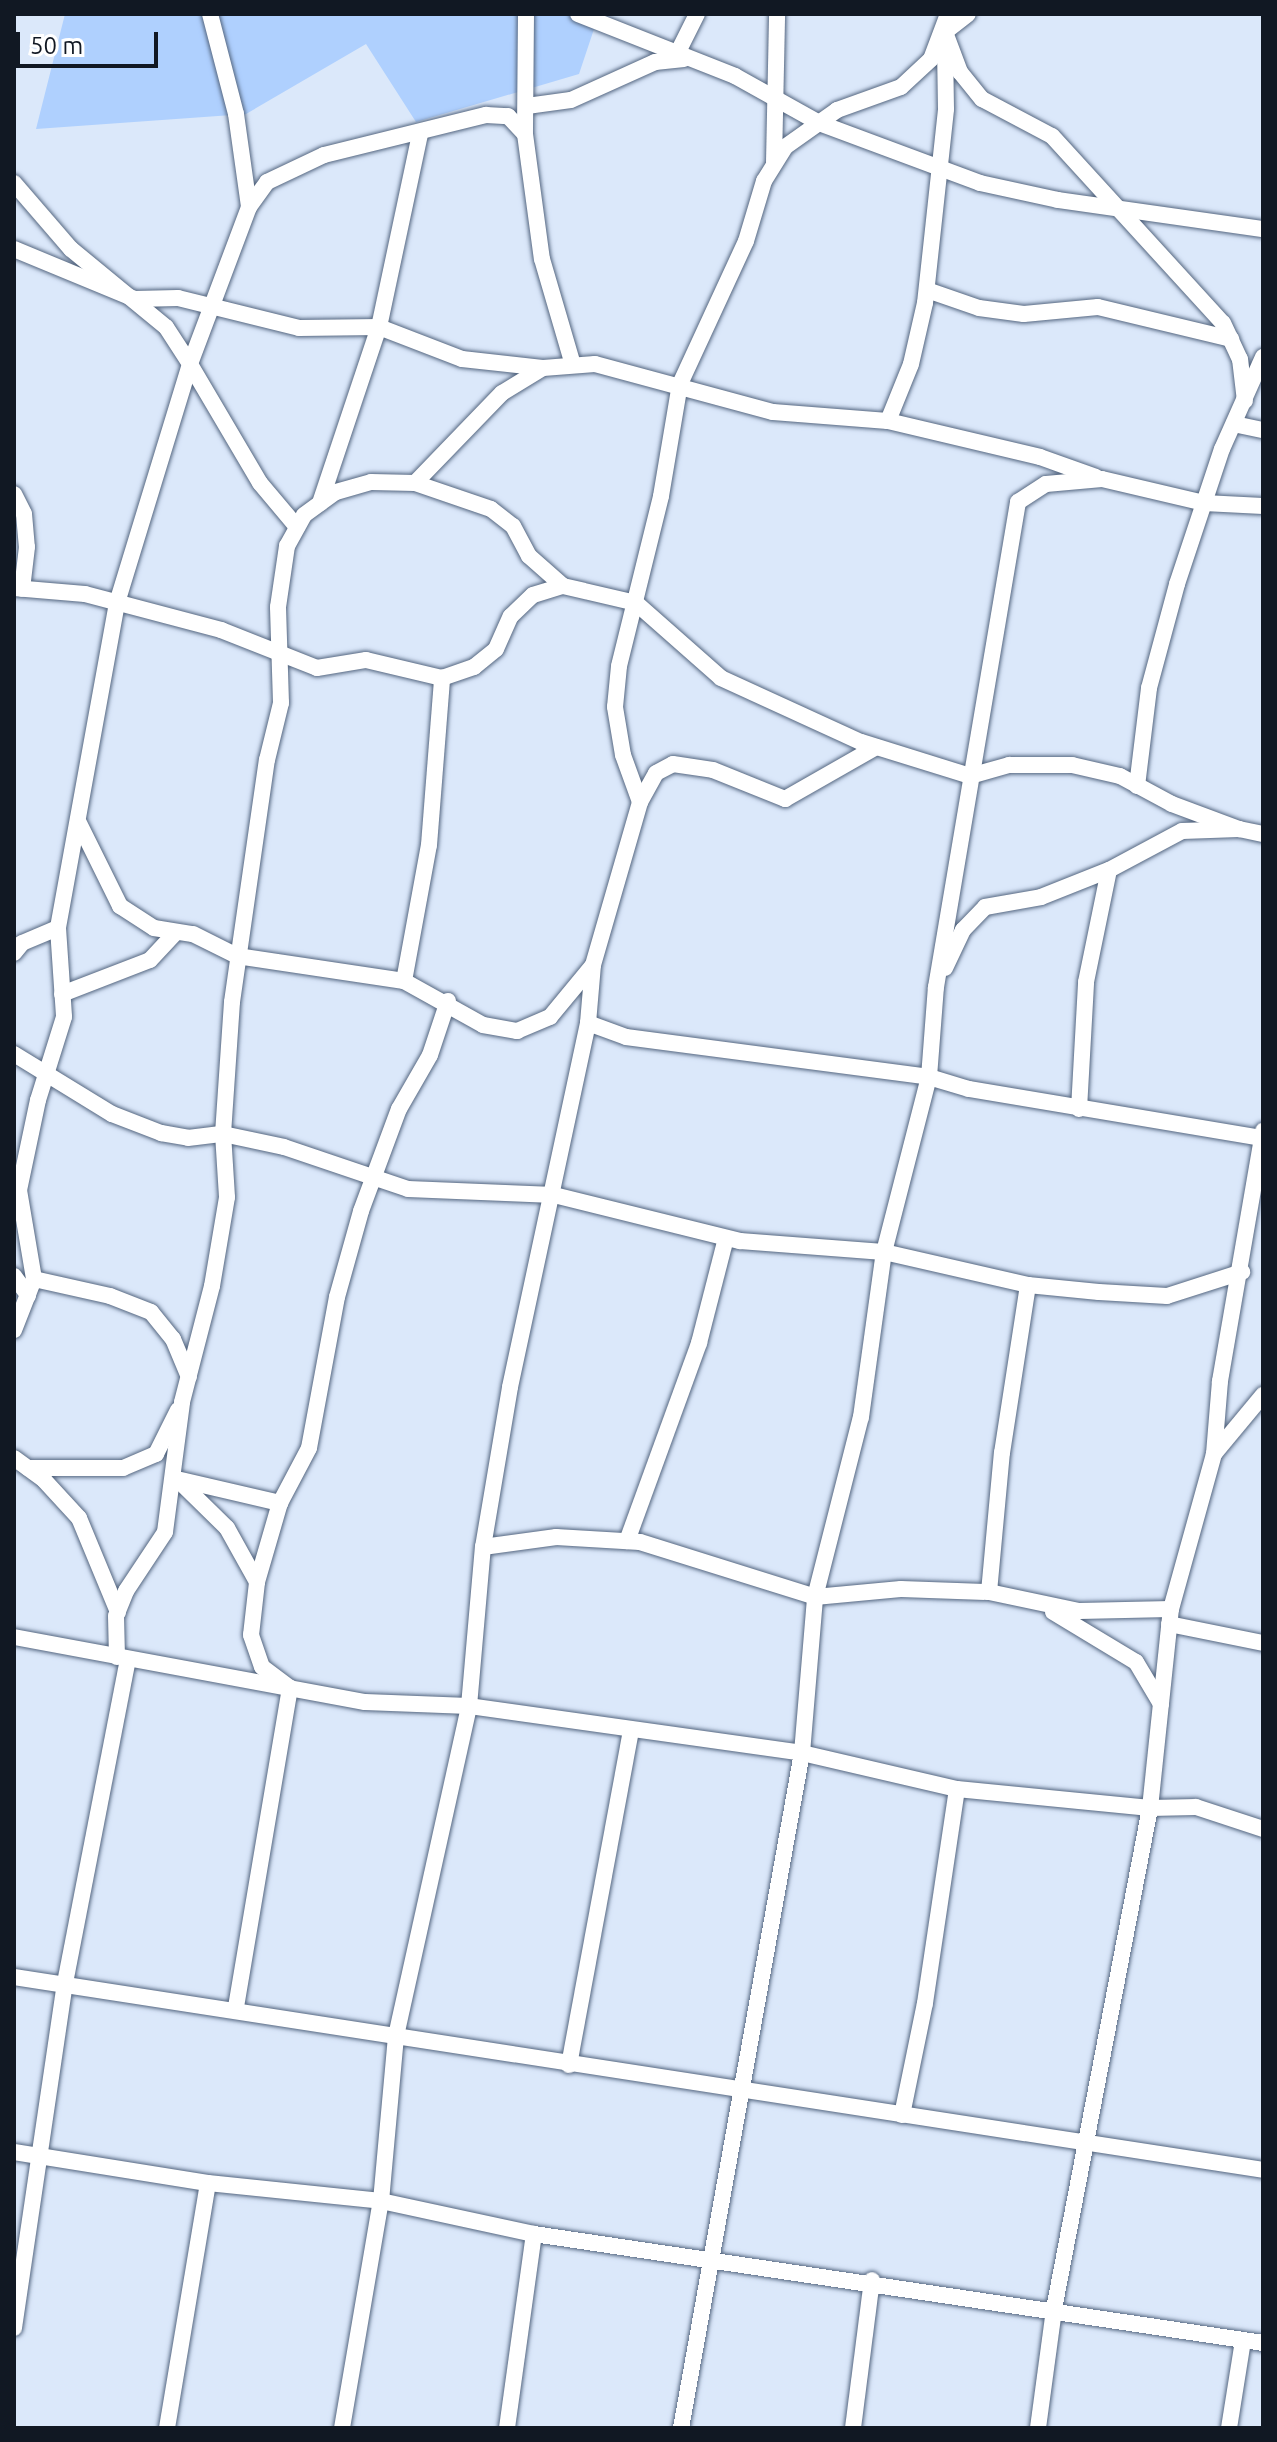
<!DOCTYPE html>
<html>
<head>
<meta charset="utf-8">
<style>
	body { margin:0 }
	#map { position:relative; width:1277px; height:2442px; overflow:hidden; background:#dbe8fa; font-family:Ubuntu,sans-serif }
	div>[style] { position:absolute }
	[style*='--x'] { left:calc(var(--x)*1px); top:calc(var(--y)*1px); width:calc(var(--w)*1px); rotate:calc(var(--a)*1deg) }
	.green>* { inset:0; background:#afd0fe }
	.roads { filter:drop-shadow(0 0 2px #546680) drop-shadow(0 0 2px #546680) }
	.minor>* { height:16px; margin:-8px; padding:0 8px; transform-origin:8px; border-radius:8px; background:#fff }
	span { translate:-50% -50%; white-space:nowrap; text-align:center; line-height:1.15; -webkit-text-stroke:6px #fff; paint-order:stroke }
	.frame { position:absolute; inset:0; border:16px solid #111823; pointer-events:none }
	.scale { position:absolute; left:16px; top:32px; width:142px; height:36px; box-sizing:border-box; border:4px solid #111823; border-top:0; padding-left:10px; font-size:24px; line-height:28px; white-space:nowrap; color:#111823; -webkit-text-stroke:6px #fff; paint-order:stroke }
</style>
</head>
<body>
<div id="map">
	<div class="green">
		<div style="clip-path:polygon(65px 14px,599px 14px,579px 74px,416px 122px,366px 44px,246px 114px,36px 129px)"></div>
	</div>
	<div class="roads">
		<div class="minor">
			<div style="--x:210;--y:14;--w:103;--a:75.4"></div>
			<div style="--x:236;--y:114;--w:94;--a:82"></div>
			<div style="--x:526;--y:14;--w:120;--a:90.5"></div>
			<div style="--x:525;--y:134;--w:126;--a:82.3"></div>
			<div style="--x:542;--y:259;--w:110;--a:73.7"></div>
			<div style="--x:578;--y:14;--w:169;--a:21.5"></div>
			<div style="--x:735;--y:76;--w:96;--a:29.2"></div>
			<div style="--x:819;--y:123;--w:172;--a:20.4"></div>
			<div style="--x:980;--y:183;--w:80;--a:12.3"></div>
			<div style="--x:1058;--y:200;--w:207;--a:8.1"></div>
			<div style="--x:945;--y:32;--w:43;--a:69.4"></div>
			<div style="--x:960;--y:72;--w:35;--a:51"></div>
			<div style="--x:982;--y:99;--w:79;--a:27.9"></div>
			<div style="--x:1052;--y:136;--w:253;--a:47.6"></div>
			<div style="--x:1223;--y:323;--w:40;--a:65"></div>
			<div style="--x:1240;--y:359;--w:42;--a:83.2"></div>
			<div style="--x:945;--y:32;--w:29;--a:-38"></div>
			<div style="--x:677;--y:54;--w:45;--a:-63.4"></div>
			<div style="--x:527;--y:106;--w:44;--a:-7.8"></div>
			<div style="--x:571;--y:100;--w:92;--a:-24.3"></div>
			<div style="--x:655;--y:62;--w:29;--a:-6"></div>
			<div style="--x:774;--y:162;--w:148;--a:-88.8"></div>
			<div style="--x:14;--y:183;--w:87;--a:49.2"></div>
			<div style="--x:71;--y:249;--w:123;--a:39.4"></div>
			<div style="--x:166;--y:327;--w:44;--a:57"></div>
			<div style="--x:190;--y:364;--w:250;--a:107"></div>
			<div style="--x:117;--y:603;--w:330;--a:100.3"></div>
			<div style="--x:58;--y:928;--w:89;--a:86.1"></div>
			<div style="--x:64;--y:1017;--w:87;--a:107.4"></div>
			<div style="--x:38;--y:1100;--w:92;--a:101.9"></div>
			<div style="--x:19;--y:1190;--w:90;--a:80.4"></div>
			<div style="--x:34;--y:1279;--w:55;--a:111.4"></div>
			<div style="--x:14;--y:249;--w:131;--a:22.5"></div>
			<div style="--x:135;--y:299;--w:43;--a:-1.3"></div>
			<div style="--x:178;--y:298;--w:125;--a:13.9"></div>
			<div style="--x:299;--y:328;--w:80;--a:-0.7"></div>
			<div style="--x:379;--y:327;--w:89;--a:21.1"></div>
			<div style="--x:462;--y:359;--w:81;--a:6.3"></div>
			<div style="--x:927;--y:290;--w:55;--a:19.1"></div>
			<div style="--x:979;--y:308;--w:45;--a:7.6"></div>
			<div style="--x:1024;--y:314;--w:74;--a:-5.4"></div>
			<div style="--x:1098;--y:307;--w:137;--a:13.5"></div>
			<div style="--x:888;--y:421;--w:61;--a:-68"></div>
			<div style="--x:911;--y:364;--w:63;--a:-77.1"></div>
			<div style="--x:925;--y:303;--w:195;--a:-83.8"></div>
			<div style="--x:946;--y:109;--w:63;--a:-90.9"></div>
			<div style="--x:1234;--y:424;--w:30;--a:12"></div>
			<div style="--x:415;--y:483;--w:125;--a:-46"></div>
			<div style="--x:502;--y:393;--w:48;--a:-31.4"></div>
			<div style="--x:543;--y:368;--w:52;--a:-4.4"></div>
			<div style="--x:595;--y:364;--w:184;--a:15.1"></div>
			<div style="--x:773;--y:412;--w:115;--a:4.5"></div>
			<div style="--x:888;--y:421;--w:156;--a:13.3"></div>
			<div style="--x:1040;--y:457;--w:59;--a:19.7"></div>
			<div style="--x:14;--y:494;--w:22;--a:63"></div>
			<div style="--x:24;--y:514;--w:33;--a:85"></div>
			<div style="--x:27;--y:547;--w:42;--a:96.8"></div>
			<div style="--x:320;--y:503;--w:186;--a:-71.5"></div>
			<div style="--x:379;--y:327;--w:197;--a:-78"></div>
			<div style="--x:297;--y:527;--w:57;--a:-130.1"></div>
			<div style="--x:260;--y:483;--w:138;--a:-120.5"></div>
			<div style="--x:190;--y:364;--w:168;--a:-69.4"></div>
			<div style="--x:249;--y:207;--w:31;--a:-54"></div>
			<div style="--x:267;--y:182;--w:63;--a:-25.3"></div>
			<div style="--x:324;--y:155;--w:167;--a:-13.9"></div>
			<div style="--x:486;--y:115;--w:22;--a:3"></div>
			<div style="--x:508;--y:116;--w:25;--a:47"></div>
			<div style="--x:14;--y:588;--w:71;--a:4.8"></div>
			<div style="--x:85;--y:594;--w:141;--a:14.8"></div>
			<div style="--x:221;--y:630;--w:103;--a:21.6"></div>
			<div style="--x:317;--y:668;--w:50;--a:-9.3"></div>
			<div style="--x:366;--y:660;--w:78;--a:13.3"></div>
			<div style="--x:442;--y:678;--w:34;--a:-19"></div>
			<div style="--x:474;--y:667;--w:28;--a:-39"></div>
			<div style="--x:496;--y:649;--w:36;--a:-66"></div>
			<div style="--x:511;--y:616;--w:30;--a:-44"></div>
			<div style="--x:533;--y:595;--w:31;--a:-17"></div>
			<div style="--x:563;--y:586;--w:75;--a:13.1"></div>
			<div style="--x:636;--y:603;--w:113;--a:41.4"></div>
			<div style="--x:721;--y:678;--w:154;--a:24.6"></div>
			<div style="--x:861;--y:742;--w:114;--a:17.3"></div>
			<div style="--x:970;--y:776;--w:41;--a:-15.8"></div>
			<div style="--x:1009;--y:765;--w:63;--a:0"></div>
			<div style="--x:1072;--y:765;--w:49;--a:12.9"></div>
			<div style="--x:1120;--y:776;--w:59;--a:28.3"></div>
			<div style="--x:1172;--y:804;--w:72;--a:20.5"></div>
			<div style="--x:1137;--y:786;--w:99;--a:-83"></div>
			<div style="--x:1149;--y:688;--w:108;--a:-74.9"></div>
			<div style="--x:1177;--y:584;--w:142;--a:-71.6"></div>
			<div style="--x:1222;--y:449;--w:101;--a:-66"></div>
			<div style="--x:640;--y:802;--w:33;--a:-61"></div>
			<div style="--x:656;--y:773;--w:19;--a:-28"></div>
			<div style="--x:673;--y:764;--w:40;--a:8.5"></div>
			<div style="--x:713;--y:770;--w:78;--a:21.9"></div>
			<div style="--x:785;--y:799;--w:105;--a:-29.7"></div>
			<div style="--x:79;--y:823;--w:93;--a:63.7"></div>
			<div style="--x:120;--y:906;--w:40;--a:32.9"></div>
			<div style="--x:154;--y:928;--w:39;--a:9"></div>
			<div style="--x:193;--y:934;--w:49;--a:26.6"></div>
			<div style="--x:237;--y:956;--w:169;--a:8.5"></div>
			<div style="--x:404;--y:981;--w:90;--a:29.1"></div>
			<div style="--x:483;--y:1025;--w:35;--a:10"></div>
			<div style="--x:517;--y:1031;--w:36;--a:-23"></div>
			<div style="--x:550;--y:1017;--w:67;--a:-50.4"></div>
			<div style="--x:14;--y:953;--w:13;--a:-51"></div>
			<div style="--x:22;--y:943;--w:39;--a:-23"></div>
			<div style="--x:945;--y:968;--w:42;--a:-64.7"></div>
			<div style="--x:963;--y:930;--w:32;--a:-46"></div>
			<div style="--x:985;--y:907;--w:57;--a:-10.1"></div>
			<div style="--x:1041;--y:897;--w:73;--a:-21.7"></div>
			<div style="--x:1109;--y:870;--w:83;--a:-28.1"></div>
			<div style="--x:1182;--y:831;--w:57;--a:-2"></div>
			<div style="--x:1239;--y:829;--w:25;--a:12"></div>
			<div style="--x:404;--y:981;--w:138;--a:-79.6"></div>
			<div style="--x:429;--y:845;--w:168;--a:-85.5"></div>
			<div style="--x:62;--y:994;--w:94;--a:-21.1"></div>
			<div style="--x:150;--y:960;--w:38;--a:-47"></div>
			<div style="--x:588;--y:1023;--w:40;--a:20.2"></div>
			<div style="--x:626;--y:1037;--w:306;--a:7.5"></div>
			<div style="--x:929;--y:1077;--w:42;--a:16.7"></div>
			<div style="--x:969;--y:1089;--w:297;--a:9.5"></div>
			<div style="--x:14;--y:1054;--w:115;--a:31.5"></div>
			<div style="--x:112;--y:1114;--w:53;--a:21.2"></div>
			<div style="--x:161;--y:1133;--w:27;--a:10"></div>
			<div style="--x:188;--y:1138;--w:35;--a:-7"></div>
			<div style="--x:223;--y:1134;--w:62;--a:12"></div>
			<div style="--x:284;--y:1147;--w:131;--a:18.7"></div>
			<div style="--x:408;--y:1189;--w:146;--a:2.4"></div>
			<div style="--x:554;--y:1195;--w:192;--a:13.9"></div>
			<div style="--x:740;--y:1241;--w:144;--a:4.4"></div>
			<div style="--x:884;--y:1252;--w:148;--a:12.9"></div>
			<div style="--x:1028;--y:1285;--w:71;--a:5.6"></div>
			<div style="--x:1099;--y:1292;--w:68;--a:3.4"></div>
			<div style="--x:1167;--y:1296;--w:79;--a:-17.7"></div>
			<div style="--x:1079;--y:1109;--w:127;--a:-86.8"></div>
			<div style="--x:1086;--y:982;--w:114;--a:-78.4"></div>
			<div style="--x:14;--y:1276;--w:24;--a:54"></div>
			<div style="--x:34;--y:1279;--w:78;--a:12.6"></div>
			<div style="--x:110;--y:1296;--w:44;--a:21.3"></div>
			<div style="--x:151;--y:1312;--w:35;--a:51"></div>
			<div style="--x:173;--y:1339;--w:41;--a:67.2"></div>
			<div style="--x:1214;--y:1454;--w:77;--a:-50.3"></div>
			<div style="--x:14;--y:1458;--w:37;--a:36"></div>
			<div style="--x:44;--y:1480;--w:52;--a:47.4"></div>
			<div style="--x:79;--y:1518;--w:102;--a:67.5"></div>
			<div style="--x:28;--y:1468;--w:95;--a:0"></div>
			<div style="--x:123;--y:1468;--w:36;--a:-23"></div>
			<div style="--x:156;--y:1454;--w:49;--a:-63.4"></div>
			<div style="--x:176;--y:1478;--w:71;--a:44.4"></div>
			<div style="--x:227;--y:1528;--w:62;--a:60.9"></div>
			<div style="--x:181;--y:1480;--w:102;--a:13.1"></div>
			<div style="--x:627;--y:1541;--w:211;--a:-70"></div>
			<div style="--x:699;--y:1343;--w:108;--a:-75.6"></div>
			<div style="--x:483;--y:1547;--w:74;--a:-7.8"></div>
			<div style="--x:556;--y:1537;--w:84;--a:3.4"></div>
			<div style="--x:640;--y:1542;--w:183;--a:17.4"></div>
			<div style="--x:815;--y:1597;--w:86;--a:-5.3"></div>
			<div style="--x:901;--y:1589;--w:88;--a:2"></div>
			<div style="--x:989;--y:1592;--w:92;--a:11.9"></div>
			<div style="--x:1079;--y:1611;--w:92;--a:-1.2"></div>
			<div style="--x:989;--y:1592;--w:140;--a:-84.7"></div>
			<div style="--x:1002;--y:1453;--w:170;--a:-81.2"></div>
			<div style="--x:1053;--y:1612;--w:97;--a:31.1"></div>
			<div style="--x:1136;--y:1662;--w:49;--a:59.2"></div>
			<div style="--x:1169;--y:1624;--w:96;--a:11.4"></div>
			<div style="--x:14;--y:1637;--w:357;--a:10.5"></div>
			<div style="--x:365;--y:1702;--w:104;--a:2.2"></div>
			<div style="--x:469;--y:1706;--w:336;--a:8"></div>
			<div style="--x:802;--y:1753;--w:159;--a:13.1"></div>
			<div style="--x:957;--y:1789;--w:194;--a:5.6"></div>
			<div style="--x:1150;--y:1808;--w:46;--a:-1.2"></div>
			<div style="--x:1196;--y:1807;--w:71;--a:18.2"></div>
			<div style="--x:117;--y:1657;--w:41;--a:-91.4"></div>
			<div style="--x:116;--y:1616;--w:27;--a:-68"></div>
			<div style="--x:126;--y:1591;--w:71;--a:-56.5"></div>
			<div style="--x:165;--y:1532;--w:131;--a:-82.5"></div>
			<div style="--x:182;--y:1402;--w:120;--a:-75.5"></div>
			<div style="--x:212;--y:1286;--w:90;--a:-80.4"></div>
			<div style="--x:227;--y:1197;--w:63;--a:-93.6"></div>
			<div style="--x:223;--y:1134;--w:132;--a:-86.1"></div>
			<div style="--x:232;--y:1002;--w:245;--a:-81.8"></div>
			<div style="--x:267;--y:760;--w:59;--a:-76.2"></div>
			<div style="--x:281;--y:703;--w:96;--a:-91.8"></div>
			<div style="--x:278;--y:607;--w:62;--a:-81.6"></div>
			<div style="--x:287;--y:546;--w:35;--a:-61"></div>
			<div style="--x:304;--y:515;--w:39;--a:-36"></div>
			<div style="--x:336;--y:492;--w:36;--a:-16"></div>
			<div style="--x:371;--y:482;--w:44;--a:1.3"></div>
			<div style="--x:415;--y:483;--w:80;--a:18.9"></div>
			<div style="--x:491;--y:509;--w:28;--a:38"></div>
			<div style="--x:513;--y:526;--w:34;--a:62"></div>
			<div style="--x:529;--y:556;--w:45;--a:41.4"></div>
			<div style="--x:14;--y:1977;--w:1264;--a:8.78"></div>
			<div style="--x:236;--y:2007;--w:324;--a:-80.4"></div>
			<div style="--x:290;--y:1688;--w:35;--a:-143"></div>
			<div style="--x:262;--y:1667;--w:34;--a:-109"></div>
			<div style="--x:251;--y:1635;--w:53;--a:-83.5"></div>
			<div style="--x:257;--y:1582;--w:82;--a:-73.8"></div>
			<div style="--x:280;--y:1503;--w:62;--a:-62.2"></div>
			<div style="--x:309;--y:1448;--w:154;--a:-79.5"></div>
			<div style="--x:337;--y:1297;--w:89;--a:-74.4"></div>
			<div style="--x:361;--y:1211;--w:109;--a:-69.6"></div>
			<div style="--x:399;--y:1109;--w:62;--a:-60.1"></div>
			<div style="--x:430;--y:1055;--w:57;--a:-71.6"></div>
			<div style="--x:569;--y:2065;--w:340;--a:-79.5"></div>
			<div style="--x:902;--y:2115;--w:114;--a:-78.4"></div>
			<div style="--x:925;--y:2003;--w:216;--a:-81.5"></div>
			<div style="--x:14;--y:2152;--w:196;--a:9.1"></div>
			<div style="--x:208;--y:2183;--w:174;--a:5.9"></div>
			<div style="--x:381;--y:2201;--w:157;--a:12.2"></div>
			<div style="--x:534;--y:2234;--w:737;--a:8.5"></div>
			<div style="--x:14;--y:2328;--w:349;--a:-81.6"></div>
			<div style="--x:65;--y:1983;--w:330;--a:-79"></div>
			<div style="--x:167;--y:2428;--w:248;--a:-80.5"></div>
			<div style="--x:342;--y:2428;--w:230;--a:-80.3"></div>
			<div style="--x:381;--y:2201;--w:166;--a:-84.8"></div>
			<div style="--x:396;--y:2036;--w:338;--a:-77.5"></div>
			<div style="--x:469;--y:1706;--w:160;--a:-85"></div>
			<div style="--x:483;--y:1547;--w:162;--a:-80.4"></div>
			<div style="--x:510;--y:1387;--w:372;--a:-77.9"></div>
			<div style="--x:588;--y:1023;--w:58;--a:-85.1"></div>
			<div style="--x:593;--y:965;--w:170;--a:-73.9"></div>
			<div style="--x:640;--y:802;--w:50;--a:-109.9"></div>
			<div style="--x:623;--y:755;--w:49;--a:-99.5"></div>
			<div style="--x:615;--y:707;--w:41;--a:-84.4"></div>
			<div style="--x:619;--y:666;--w:175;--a:-76.1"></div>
			<div style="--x:661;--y:496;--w:114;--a:-80.4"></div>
			<div style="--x:680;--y:384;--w:157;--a:-65.2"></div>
			<div style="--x:746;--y:241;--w:63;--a:-73.3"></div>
			<div style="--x:764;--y:181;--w:40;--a:-58"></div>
			<div style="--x:785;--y:147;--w:64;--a:-35.4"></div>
			<div style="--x:837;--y:110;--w:68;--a:-19.8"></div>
			<div style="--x:901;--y:87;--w:41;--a:-43"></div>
			<div style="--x:931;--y:59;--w:48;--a:-69.3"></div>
			<div style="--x:507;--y:2428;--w:196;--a:-82.1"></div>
			<div style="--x:681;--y:2428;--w:686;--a:-79.84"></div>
			<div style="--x:802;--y:1753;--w:157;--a:-85.2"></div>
			<div style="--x:815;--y:1597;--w:186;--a:-75.7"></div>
			<div style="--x:861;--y:1417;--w:167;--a:-82.1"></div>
			<div style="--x:884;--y:1252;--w:181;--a:-75.6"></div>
			<div style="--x:929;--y:1077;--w:90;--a:-85.6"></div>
			<div style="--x:936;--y:987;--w:492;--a:-80.4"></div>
			<div style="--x:1018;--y:502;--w:33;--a:-33"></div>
			<div style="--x:1046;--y:484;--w:56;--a:-5.1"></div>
			<div style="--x:1102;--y:479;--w:105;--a:13.2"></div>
			<div style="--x:1204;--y:503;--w:59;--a:2.9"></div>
			<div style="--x:853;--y:2428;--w:149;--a:-82.7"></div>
			<div style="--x:1038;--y:2428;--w:120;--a:-82.3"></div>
			<div style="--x:1054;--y:2309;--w:510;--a:-79.15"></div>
			<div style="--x:1150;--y:1808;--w:200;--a:-84"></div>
			<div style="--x:1171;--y:1609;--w:161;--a:-74.5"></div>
			<div style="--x:1214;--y:1454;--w:73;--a:-85.3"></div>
			<div style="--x:1220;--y:1381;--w:254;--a:-80.2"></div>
			<div style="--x:1229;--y:2428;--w:88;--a:-80.9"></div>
		</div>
	</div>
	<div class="frame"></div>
	<div class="scale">50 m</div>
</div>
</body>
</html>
